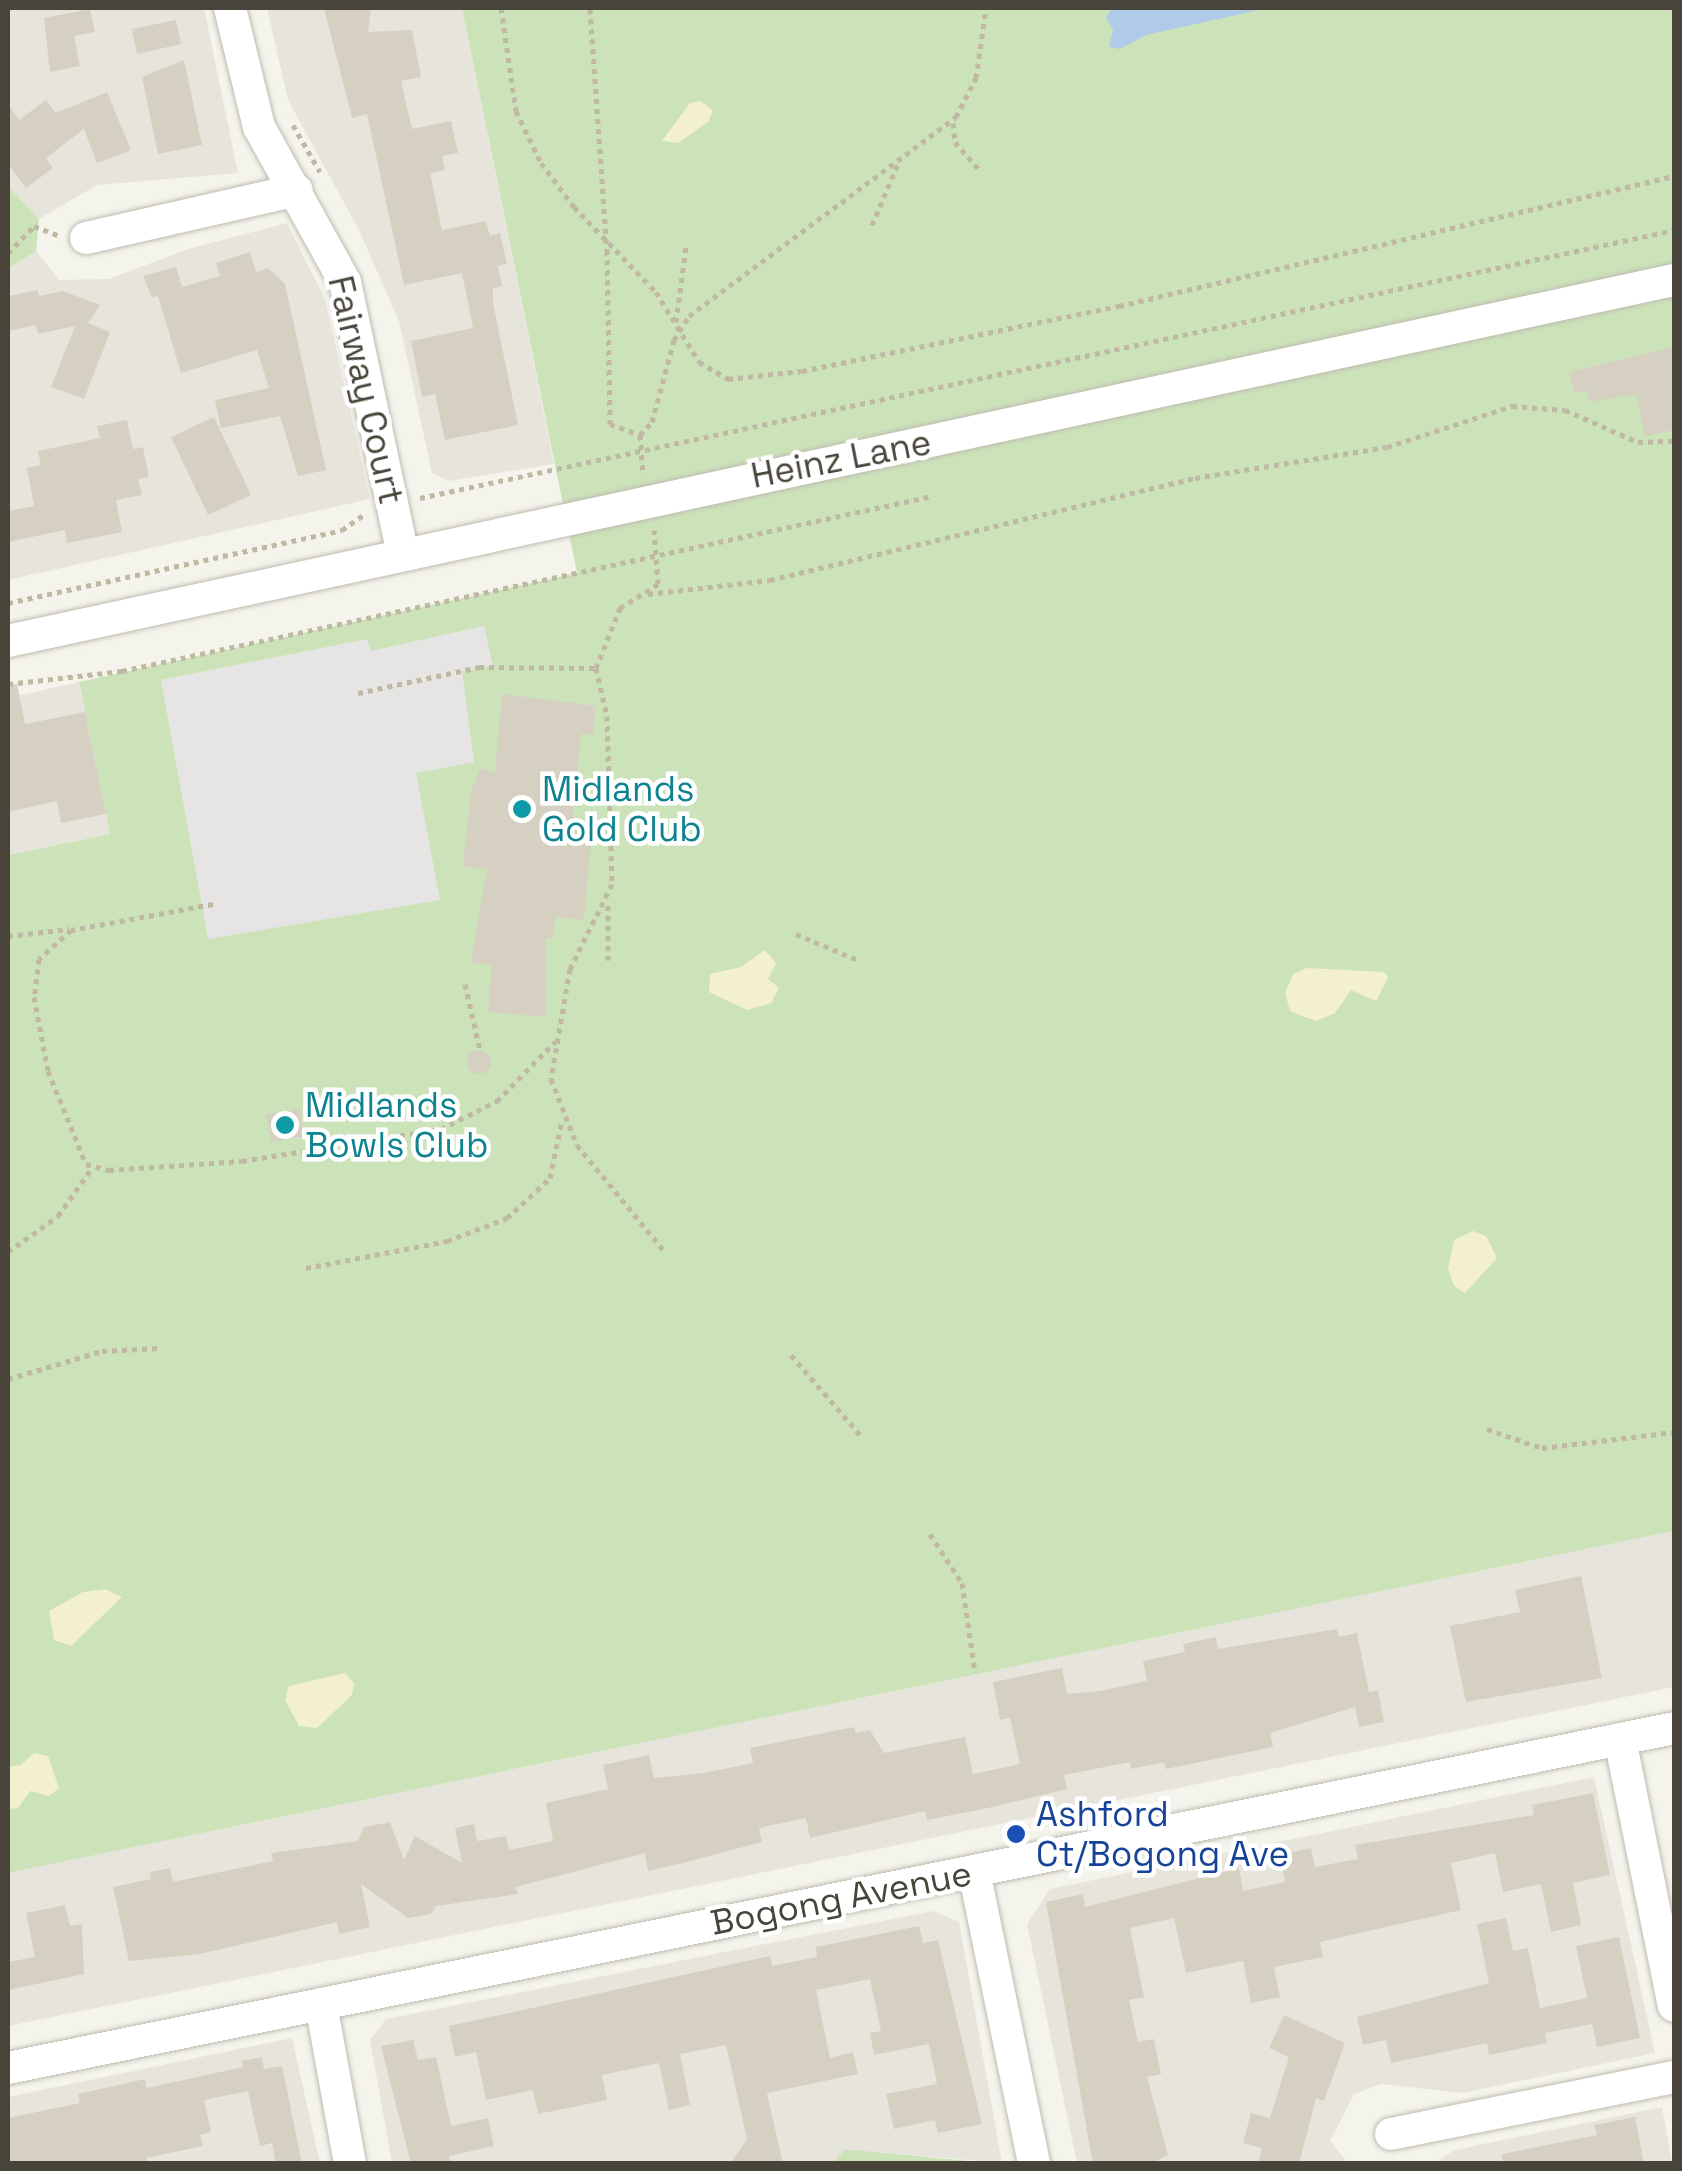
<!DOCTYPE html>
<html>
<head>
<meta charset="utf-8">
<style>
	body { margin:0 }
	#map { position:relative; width:1682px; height:2171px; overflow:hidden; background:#f4f3ec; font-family:"Space Grotesk",sans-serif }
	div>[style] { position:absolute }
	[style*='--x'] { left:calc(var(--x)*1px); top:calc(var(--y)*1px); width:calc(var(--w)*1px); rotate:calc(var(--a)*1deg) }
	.residential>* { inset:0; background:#e7e5db }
	.green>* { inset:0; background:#cce3ba }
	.sand>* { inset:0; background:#f3f0cd }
	.parking>* { inset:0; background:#e7e5e3 }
	.water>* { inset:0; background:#b0cbe9 }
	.building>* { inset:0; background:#d5d0c2 }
	.round { border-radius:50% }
	.path>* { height:5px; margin-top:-2.5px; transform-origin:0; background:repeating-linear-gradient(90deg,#bfb8a2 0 5px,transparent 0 10px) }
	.roads { filter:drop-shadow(0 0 2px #bfbbaf) drop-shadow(0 0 2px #bfbbaf) }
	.minor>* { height:32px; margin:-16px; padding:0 16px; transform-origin:16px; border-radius:16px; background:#fff }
	.dots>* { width:28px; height:28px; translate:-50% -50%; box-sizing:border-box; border:5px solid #fff; border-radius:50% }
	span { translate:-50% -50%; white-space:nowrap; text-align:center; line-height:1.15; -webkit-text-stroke:9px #fff; paint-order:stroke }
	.street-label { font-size:35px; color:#48443a }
	.culture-label { font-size:35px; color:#0d838f }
	.left { translate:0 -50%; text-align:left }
	.transit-label { font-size:35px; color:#164399 }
	.frame { position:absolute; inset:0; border:10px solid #48443a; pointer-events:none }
</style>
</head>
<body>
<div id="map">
	<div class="residential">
		<div style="clip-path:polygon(8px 8px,204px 8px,238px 173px,97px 185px,39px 219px,8px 186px)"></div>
		<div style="clip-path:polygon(267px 8px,462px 8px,554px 464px,449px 481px,432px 473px,399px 321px,359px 230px,288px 100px)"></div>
		<div style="clip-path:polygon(287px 223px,325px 299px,370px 499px,8px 580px,8px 269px,36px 251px,59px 280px,109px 279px,188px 249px)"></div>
		<div style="clip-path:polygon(79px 682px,110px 834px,8px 855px,8px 698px)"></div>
		<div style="clip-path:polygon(1674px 1531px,1674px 1687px,8px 2026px,8px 1873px)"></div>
		<div style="clip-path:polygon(1594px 1777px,1655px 2053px,1462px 2093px,1381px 2084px,1354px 2094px,1330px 2141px,1348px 2163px,1077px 2163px,1027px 1924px,1050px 1889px)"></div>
		<div style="clip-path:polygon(933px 1911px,959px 1922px,1002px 2163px,845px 2149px,833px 2164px,392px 2163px,370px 2040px,386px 2019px)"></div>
		<div style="clip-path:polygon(292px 2038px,320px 2163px,8px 2164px,8px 2097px)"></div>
		<div style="clip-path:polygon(1662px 2107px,1672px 2163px,1432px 2164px,1455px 2150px)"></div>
	</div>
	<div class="green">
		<div style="clip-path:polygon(462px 8px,1674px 8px,1674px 1531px,8px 1873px,8px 855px,110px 834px,79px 682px,577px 573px)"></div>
		<div style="clip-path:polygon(8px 186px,39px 219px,36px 251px,8px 269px)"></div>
		<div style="clip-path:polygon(845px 2149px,990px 2163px,833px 2163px)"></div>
	</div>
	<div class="sand">
		<div style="clip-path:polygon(701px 101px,713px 111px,708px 122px,678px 143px,662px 141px,690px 103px)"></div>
		<div style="clip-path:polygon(765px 950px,776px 963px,768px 979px,779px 988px,771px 1003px,747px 1010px,709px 992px,710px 974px,741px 967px)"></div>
		<div style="clip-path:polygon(1307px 968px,1384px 972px,1388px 977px,1376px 1001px,1351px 990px,1335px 1013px,1316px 1021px,1290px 1011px,1285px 993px,1293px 974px)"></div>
		<div style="clip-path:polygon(1473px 1231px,1486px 1236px,1497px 1258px,1465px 1293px,1454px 1286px,1448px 1269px,1454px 1240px)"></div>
		<div style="clip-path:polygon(105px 1589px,122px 1597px,71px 1646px,54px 1640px,49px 1611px,83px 1592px)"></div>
		<div style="clip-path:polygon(345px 1673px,354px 1683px,352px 1695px,317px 1728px,299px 1726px,285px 1700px,289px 1686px)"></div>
		<div style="clip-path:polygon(34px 1753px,48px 1756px,59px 1788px,49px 1796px,30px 1791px,18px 1808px,9px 1809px,8px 1767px,21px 1765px)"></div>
	</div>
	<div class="parking">
		<div style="clip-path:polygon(484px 626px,493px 666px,462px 671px,474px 762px,416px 773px,440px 900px,208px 939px,161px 680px,367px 639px,371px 651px)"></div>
	</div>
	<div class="water">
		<div style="clip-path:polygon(1112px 8px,1268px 8px,1146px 35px,1120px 49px,1109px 47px,1113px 30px,1106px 18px)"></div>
	</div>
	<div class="building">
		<div style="clip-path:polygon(324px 8px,371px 8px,368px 32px,412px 30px,421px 77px,401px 81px,412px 129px,451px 121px,458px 153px,442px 156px,445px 170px,430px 173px,442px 230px,486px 221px,490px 236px,500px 233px,507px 264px,498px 266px,502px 286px,493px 288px,493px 303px,518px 425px,445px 440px,435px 394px,422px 397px,411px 341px,473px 328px,462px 273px,404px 285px,367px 114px,352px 118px)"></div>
		<div style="clip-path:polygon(90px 9px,95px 32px,74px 36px,80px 66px,50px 72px,44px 18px)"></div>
		<div style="clip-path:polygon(176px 20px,181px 44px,137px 54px,132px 29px)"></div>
		<div style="clip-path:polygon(184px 60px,202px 145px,158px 154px,142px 77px)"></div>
		<div style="clip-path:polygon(107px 92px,131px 150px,97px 163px,84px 129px,46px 158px,53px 168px,26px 188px,8px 164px,8px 104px,19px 120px,46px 100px,56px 113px)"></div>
		<div style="clip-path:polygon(250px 252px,256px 272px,268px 268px,285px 284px,326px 470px,298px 476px,280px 416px,221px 428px,215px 400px,269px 388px,257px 350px,181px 373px,158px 296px,152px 297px,143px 276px,176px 267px,182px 287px,220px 276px,216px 263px)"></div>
		<div style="clip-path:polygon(38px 290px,39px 296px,63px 291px,100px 305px,88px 323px,110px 332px,84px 399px,51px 387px,75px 326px,38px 334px,36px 325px,8px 331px,8px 296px)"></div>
		<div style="clip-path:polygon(1674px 347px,1674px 430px,1645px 436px,1636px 394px,1590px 402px,1587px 391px,1574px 393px,1569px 372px)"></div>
		<div style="clip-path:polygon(214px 417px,251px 495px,208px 515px,171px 437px)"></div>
		<div style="clip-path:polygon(127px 420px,133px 449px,143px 447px,149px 477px,138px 479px,142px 495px,116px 500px,122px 532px,67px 543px,65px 530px,8px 542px,8px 511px,34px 506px,27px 468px,41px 465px,38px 451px,100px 438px,97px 426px)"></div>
		<div style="clip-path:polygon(17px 684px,25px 724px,85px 712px,106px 814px,61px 823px,57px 801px,8px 812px,8px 685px)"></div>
		<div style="clip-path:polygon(502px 694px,596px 706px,593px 734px,581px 734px,572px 828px,592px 829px,584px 920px,555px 917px,553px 938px,546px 938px,546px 1017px,488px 1012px,492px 964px,471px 963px,487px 869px,463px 866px,471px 791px,481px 768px,495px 773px)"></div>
		<div class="round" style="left:467px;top:1050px;width:24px;height:24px"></div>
		<div style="clip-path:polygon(300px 1108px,305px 1136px,271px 1142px,266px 1115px)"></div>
		<div style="clip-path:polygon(1581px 1576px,1602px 1678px,1466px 1702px,1450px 1626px,1520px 1612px,1515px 1590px)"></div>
		<div style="clip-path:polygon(1337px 1629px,1339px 1637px,1357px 1633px,1369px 1692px,1378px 1690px,1384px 1722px,1359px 1727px,1355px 1707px,1270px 1733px,1273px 1747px,1166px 1769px,1164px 1762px,1131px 1769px,1130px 1762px,1064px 1775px,1067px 1789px,988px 1808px,927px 1820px,925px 1811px,810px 1838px,806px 1818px,759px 1828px,762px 1842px,683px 1863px,648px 1871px,645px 1853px,516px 1887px,518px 1894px,436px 1906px,431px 1914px,408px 1918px,361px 1884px,370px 1927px,339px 1934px,337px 1922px,200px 1954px,129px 1961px,113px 1887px,151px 1879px,150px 1872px,170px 1868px,173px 1882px,273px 1861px,271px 1853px,358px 1841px,364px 1827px,390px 1822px,404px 1860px,415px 1836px,462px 1863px,455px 1828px,474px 1824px,477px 1841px,506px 1836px,509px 1850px,553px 1841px,546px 1803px,608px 1789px,603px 1765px,649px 1755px,654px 1778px,704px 1773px,753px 1763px,750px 1748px,854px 1727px,856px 1733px,870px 1730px,884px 1753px,965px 1737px,973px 1774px,1020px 1764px,1010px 1718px,1000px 1720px,993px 1682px,1062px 1668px,1067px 1694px,1100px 1691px,1147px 1681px,1143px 1661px,1185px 1652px,1183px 1644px,1216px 1637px,1218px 1649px)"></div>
		<div style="clip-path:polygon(1593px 1793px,1610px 1875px,1573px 1883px,1581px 1925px,1551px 1932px,1541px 1884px,1503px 1892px,1495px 1853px,1451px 1863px,1461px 1910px,1320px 1942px,1323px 1957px,1274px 1967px,1280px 1997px,1251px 2003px,1243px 1961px,1186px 1973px,1174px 1918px,1130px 1928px,1144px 1997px,1129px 2000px,1138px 2042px,1154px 2039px,1161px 2074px,1147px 2077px,1168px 2155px,1150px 2164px,1093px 2164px,1046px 1902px,1083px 1894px,1085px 1907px,1239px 1868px,1243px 1891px,1285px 1882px,1280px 1855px,1311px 1848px,1315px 1867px,1358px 1859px,1355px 1845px,1534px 1815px,1532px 1805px)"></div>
		<div style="clip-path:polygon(65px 1905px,70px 1926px,82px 1924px,84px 1974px,8px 1990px,8px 1962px,35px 1957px,26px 1913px)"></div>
		<div style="clip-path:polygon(1506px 1918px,1513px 1951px,1528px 1948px,1540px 2008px,1587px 1998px,1576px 1946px,1619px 1937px,1640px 2038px,1597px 2047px,1592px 2024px,1545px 2033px,1547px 2043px,1489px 2055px,1487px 2043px,1391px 2063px,1386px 2040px,1363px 2045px,1357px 2017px,1489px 1983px,1477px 1924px)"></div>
		<div style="clip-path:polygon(919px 1926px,923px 1943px,938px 1940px,982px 2124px,938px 2133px,935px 2120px,894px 2129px,886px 2094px,937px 2084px,929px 2044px,874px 2055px,870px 2033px,881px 2031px,870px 1979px,816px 1990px,830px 2058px,853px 2052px,858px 2074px,767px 2093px,783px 2164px,730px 2164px,747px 2139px,726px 2045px,680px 2054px,690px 2105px,669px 2110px,659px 2063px,602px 2075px,607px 2100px,538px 2114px,533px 2090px,486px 2100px,476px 2052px,455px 2057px,449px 2026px,770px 1956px,772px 1966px,817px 1957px,816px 1947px)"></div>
		<div style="clip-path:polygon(1284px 2015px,1345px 2043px,1324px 2101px,1316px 2098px,1299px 2164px,1258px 2164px,1262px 2148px,1243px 2143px,1251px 2113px,1270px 2118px,1289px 2057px,1269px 2048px)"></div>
		<div style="clip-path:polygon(413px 2040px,418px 2060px,436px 2057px,451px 2126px,488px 2118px,494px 2146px,449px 2156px,451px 2164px,411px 2164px,381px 2046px)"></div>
		<div style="clip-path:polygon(262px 2057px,264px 2069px,282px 2066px,302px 2164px,276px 2164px,272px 2143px,260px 2146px,248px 2091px,204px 2100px,211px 2132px,200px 2135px,203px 2146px,146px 2158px,147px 2164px,8px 2164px,8px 2118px,80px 2103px,78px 2094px,145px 2079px,147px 2088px,243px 2067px,242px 2061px)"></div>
		<div style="clip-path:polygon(1635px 2117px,1644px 2164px,1503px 2164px,1502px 2154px,1597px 2135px,1594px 2125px)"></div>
	</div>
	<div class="path">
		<div style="--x:501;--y:8;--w:104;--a:81.7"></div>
		<div style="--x:516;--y:111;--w:58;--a:64.3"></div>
		<div style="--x:541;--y:163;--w:55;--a:53.1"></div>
		<div style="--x:574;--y:207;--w:118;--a:46"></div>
		<div style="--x:656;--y:292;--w:82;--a:58.4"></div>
		<div style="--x:699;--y:362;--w:34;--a:30"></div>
		<div style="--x:728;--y:379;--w:74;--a:-6.2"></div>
		<div style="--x:802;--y:371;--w:324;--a:-11.6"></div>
		<div style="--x:1119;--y:306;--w:570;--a:-13.18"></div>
		<div style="--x:590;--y:9;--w:242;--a:86"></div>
		<div style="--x:607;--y:250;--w:174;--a:89"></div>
		<div style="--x:610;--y:424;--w:32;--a:20"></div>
		<div style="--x:640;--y:435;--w:40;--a:85.7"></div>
		<div style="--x:953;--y:123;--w:19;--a:84"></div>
		<div style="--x:955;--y:142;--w:37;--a:49"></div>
		<div style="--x:293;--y:125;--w:54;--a:60.1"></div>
		<div style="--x:872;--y:225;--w:72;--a:-67"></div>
		<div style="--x:8;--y:253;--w:37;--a:-46"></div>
		<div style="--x:34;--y:226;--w:26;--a:21"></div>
		<div style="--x:676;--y:322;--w:77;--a:-82.5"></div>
		<div style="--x:640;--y:435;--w:18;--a:-47"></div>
		<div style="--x:652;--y:422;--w:85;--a:-75"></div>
		<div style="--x:674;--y:340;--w:28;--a:-58"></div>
		<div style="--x:689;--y:316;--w:333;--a:-36.7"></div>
		<div style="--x:956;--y:117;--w:44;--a:-62.9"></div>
		<div style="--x:976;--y:78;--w:71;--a:-81.9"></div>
		<div style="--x:420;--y:498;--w:1282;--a:-12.06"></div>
		<div style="--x:648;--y:594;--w:123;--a:-6.5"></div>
		<div style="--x:770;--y:580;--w:437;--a:-13.5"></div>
		<div style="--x:1195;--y:478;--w:194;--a:-9.2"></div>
		<div style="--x:1387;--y:447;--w:132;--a:-18.2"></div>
		<div style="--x:1512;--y:406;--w:53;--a:4.3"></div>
		<div style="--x:1565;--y:410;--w:80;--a:23.7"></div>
		<div style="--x:1638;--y:442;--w:36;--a:-2"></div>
		<div style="--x:8;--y:603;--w:342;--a:-12.3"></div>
		<div style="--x:342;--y:530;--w:29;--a:-35"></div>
		<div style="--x:596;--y:668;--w:49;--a:77.1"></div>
		<div style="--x:607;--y:716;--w:168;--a:88.3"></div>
		<div style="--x:612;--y:884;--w:95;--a:116.3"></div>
		<div style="--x:570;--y:969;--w:112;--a:99.8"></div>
		<div style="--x:551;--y:1079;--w:71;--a:68.5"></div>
		<div style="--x:577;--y:1145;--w:139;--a:50.6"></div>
		<div style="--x:8;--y:684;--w:115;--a:-6.5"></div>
		<div style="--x:122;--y:671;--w:829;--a:-12.19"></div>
		<div style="--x:358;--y:693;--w:124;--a:-12.1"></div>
		<div style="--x:479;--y:667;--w:117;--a:0.5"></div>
		<div style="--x:596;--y:668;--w:65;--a:-68.2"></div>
		<div style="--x:620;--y:608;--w:45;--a:-32.3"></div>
		<div style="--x:658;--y:584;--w:54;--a:-94.2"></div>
		<div style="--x:213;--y:904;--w:144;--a:169.6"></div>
		<div style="--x:71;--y:930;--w:43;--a:137.8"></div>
		<div style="--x:39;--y:959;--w:38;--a:97"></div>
		<div style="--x:34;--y:997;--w:75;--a:79.3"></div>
		<div style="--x:48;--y:1071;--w:100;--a:67.8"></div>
		<div style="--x:86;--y:1164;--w:24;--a:15"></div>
		<div style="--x:109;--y:1170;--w:133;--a:-3.9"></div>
		<div style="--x:242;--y:1161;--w:202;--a:-9.1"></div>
		<div style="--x:441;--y:1129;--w:63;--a:-26.6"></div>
		<div style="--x:497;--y:1101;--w:83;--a:-45.5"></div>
		<div style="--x:796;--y:934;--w:67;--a:22.8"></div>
		<div style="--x:8;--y:936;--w:61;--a:-6.5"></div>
		<div style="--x:608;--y:960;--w:57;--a:-90"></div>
		<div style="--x:465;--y:984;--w:68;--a:77.2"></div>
		<div style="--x:8;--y:1252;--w:62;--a:-35.8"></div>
		<div style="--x:58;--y:1216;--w:59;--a:-54.7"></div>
		<div style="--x:306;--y:1268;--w:144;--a:-10.8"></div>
		<div style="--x:447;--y:1241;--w:64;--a:-21"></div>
		<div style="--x:507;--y:1218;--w:59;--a:-42.9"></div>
		<div style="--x:550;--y:1178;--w:59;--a:-78.3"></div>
		<div style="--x:791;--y:1355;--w:108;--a:49.1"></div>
		<div style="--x:8;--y:1379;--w:98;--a:-16.6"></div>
		<div style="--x:102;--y:1351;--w:58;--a:-3"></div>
		<div style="--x:1487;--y:1429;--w:58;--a:19.1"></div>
		<div style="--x:1542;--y:1448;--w:133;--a:-6.9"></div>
		<div style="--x:930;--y:1534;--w:59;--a:56.9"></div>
		<div style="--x:962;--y:1583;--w:90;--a:81.7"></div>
	</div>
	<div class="roads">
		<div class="minor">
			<div style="--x:230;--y:8;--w:122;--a:76.3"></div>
			<div style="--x:259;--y:127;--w:177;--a:61"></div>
			<div style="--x:345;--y:282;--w:279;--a:78"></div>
			<div style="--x:86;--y:238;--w:216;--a:-12.8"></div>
			<div style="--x:8;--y:641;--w:1705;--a:-12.23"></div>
			<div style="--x:1620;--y:1739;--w:272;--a:78.6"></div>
			<div style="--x:974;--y:1871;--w:299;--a:78.4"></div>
			<div style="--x:321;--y:2004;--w:163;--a:79.7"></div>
			<div style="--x:8;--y:2068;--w:1700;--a:-11.53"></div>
			<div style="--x:1391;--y:2134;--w:289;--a:-11.4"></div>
		</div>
	</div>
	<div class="dots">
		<div style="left:522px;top:809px;background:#0f9aa8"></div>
		<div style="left:285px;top:1125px;background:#0f9aa8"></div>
		<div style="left:1016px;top:1834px;background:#1a4fb4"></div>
	</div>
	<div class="street-label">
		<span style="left:366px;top:390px;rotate:77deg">Fairway Court</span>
		<span style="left:841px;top:459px;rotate:-11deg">Heinz Lane</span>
		<span style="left:841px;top:1898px;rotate:-11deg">Bogong Avenue</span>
	</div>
	<div class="culture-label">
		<span class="left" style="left:542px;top:809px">Midlands<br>Gold Club</span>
		<span class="left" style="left:305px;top:1125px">Midlands<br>Bowls Club</span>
	</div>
	<div class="transit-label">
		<span class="left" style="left:1036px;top:1834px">Ashford<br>Ct/Bogong Ave</span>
	</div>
	<div class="frame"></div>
</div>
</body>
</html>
